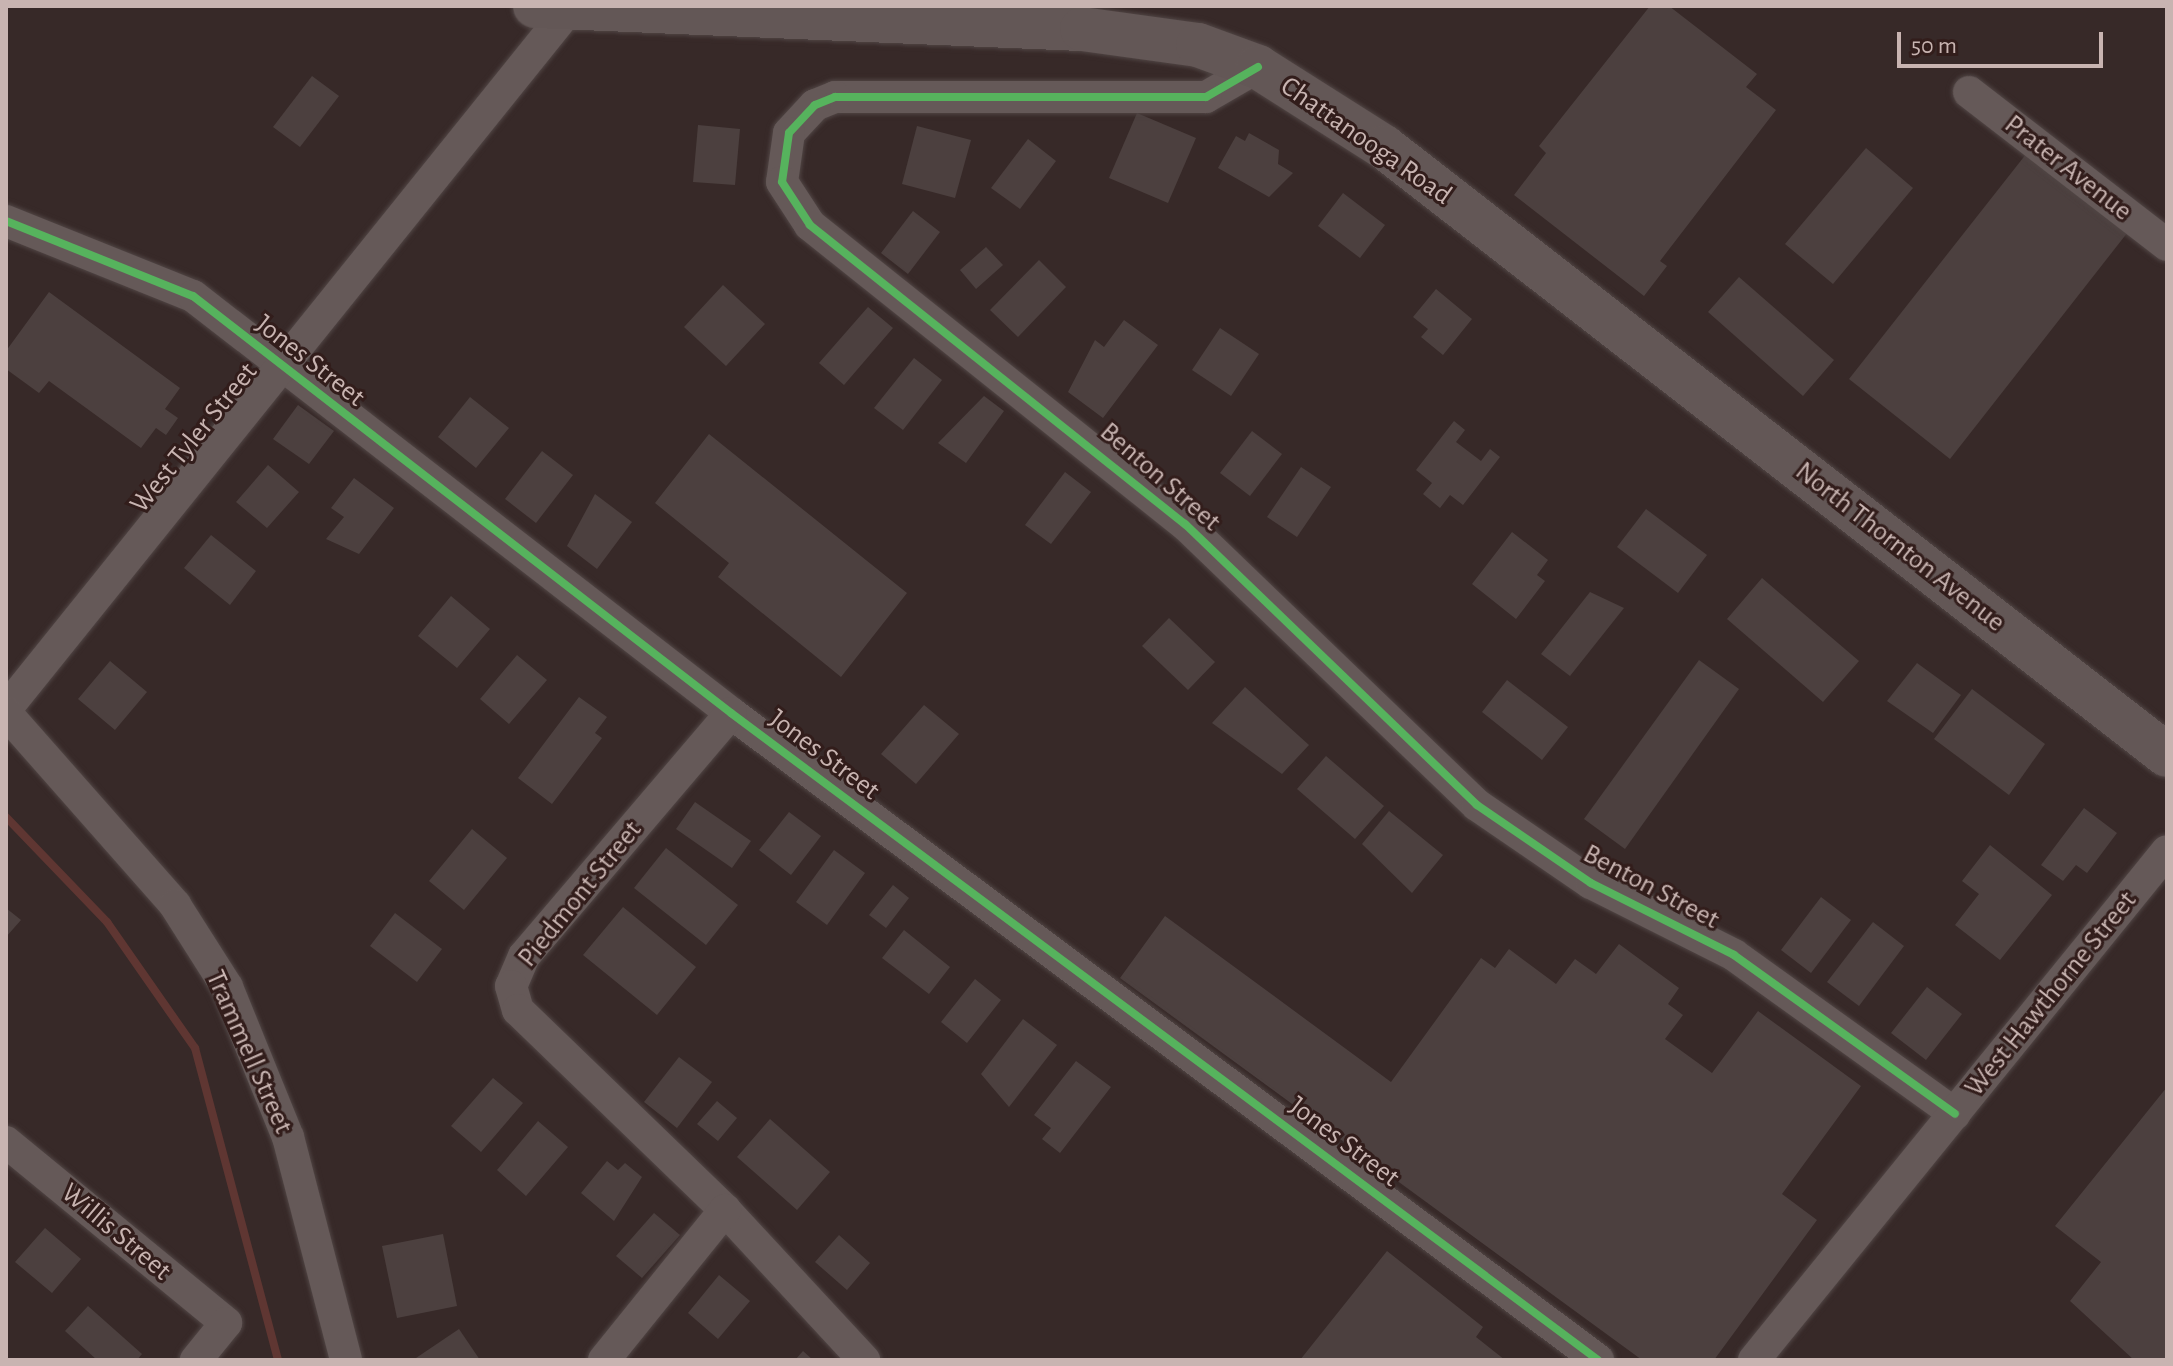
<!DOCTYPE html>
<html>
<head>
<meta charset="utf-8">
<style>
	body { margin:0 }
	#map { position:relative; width:2173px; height:1366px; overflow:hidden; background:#372928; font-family:"Alegreya Sans",sans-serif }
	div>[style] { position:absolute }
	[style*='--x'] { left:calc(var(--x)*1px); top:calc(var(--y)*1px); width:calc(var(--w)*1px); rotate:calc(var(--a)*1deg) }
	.stream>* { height:8px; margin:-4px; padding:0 4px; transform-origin:4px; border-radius:4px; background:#5f3632 }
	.building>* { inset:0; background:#4c403f }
	.roads { filter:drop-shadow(0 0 2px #504544) drop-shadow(0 0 2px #504544) }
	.street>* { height:32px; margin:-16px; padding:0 16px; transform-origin:16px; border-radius:16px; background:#655958 }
	.secondary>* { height:44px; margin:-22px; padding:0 22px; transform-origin:22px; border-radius:22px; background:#635756 }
	.cycleway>* { height:8px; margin:-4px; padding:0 4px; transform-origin:4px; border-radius:4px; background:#56b35d }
	span { translate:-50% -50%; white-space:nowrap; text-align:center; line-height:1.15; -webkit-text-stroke:6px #321d1b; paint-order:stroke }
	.street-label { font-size:28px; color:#c8b4b1 }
	.frame { position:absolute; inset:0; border:8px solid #c8b4b1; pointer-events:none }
	.scale { position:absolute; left:1897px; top:32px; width:206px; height:36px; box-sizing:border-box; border:4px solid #c8b4b1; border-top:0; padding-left:10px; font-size:24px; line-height:28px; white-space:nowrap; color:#c8b4b1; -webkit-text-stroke:6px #321d1b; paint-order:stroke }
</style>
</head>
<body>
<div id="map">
	<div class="stream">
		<div style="--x:6;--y:817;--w:146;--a:46.1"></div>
		<div style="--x:107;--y:922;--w:154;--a:55.1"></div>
		<div style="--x:195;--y:1048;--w:323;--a:75.1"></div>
	</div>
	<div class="building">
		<div style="clip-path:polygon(1650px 6px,1669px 6px,1757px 74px,1746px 87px,1776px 110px,1660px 261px,1667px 266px,1644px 296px,1514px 195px,1546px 153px,1539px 146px)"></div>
		<div style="clip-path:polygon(312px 76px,339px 96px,300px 147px,273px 127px)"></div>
		<div style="clip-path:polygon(1137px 113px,1196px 138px,1168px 203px,1109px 178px)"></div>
		<div style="clip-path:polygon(698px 125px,740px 129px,735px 185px,693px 182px)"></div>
		<div style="clip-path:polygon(917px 126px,971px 140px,955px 198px,902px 184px)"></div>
		<div style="clip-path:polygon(1249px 133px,1279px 150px,1278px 164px,1293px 173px,1269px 197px,1218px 168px,1236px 136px,1245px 141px)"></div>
		<div style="clip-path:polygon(1028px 139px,1056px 161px,1020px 209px,991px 188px)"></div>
		<div style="clip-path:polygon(2034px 144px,2135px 223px,1950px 459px,1849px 379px)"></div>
		<div style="clip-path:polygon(1866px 148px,1913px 188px,1833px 284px,1785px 244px)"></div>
		<div style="clip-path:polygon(1343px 193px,1385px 225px,1360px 258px,1318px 226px)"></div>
		<div style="clip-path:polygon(913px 211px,940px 232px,908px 274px,881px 253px)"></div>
		<div style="clip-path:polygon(986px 247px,1003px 265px,976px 289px,960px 270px)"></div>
		<div style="clip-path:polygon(1039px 260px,1066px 287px,1018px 337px,990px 310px)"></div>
		<div style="clip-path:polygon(1739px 277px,1834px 360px,1803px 396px,1708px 312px)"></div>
		<div style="clip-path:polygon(723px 285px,765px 324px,726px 366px,684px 327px)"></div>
		<div style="clip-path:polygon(1436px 289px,1472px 319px,1443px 355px,1421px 337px,1428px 329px,1413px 317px)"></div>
		<div style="clip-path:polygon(49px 292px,180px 388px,165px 409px,178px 418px,166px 435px,156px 428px,141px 448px,49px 381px,39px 393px,6px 369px,6px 351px)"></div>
		<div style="clip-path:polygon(868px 307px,893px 328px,844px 385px,819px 363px)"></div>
		<div style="clip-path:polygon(1124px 320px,1158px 345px,1103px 418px,1068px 392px,1095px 340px,1104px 347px)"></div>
		<div style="clip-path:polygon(1220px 328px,1259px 354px,1231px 396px,1192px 370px)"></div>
		<div style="clip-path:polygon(914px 358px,942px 380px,903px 430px,874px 408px)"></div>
		<div style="clip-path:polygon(984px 396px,1004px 411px,966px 463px,938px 443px)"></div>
		<div style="clip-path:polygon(470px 397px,509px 428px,476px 468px,438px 437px)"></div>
		<div style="clip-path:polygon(298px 405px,334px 431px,309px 464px,273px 439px)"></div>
		<div style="clip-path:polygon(1454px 421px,1465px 430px,1456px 442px,1481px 461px,1490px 449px,1500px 457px,1463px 505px,1450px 495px,1440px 508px,1423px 494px,1432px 483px,1416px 470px)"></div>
		<div style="clip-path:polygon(1252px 431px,1282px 454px,1250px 496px,1220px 473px)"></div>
		<div style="clip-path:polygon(709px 434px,907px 593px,841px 677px,718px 577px,729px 563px,655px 503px)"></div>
		<div style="clip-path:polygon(542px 451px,573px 475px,536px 523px,505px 499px)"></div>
		<div style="clip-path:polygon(268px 465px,299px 492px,267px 528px,236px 502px)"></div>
		<div style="clip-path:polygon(1301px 467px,1331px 487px,1297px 537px,1267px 517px)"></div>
		<div style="clip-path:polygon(1065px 472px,1091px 492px,1051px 544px,1025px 525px)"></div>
		<div style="clip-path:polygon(354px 478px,394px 508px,359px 554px,326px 539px,344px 517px,331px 508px)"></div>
		<div style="clip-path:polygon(595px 494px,632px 522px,597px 569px,567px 546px)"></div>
		<div style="clip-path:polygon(1646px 509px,1707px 555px,1678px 593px,1617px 547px)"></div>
		<div style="clip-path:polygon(1512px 532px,1548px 560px,1537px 575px,1545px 581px,1516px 619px,1472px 584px)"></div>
		<div style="clip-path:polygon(211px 535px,256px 571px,230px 605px,184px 568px)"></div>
		<div style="clip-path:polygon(1762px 578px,1859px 661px,1823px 702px,1727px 619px)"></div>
		<div style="clip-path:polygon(1590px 592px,1624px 608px,1570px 676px,1541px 654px)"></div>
		<div style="clip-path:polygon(451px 596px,490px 629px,457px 668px,418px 636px)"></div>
		<div style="clip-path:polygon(1169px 618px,1215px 662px,1188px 690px,1142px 646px)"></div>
		<div style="clip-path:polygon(517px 655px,547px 680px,509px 724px,480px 699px)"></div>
		<div style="clip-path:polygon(1699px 660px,1739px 689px,1625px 849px,1584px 819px)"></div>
		<div style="clip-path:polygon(110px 661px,147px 692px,115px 730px,78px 699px)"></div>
		<div style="clip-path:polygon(1917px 663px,1961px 695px,1933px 733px,1887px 701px)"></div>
		<div style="clip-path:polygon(1507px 680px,1568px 727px,1542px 760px,1482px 712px)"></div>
		<div style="clip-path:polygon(1245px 687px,1309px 745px,1282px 774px,1212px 723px)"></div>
		<div style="clip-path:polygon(1972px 689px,2045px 744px,2009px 795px,1934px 739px)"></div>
		<div style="clip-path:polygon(579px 697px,607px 717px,595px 733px,602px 738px,552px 804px,518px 778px)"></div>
		<div style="clip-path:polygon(924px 705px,959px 734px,916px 784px,881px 754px)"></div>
		<div style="clip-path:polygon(1326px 756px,1384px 806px,1355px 839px,1297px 789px)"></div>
		<div style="clip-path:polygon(695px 802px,751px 841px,732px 868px,676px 829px)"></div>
		<div style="clip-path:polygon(2084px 808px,2117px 833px,2087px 873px,2076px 865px,2063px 881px,2041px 865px)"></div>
		<div style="clip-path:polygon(1389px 811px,1443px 855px,1412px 893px,1362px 844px)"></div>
		<div style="clip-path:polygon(789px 812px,821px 836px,791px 875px,759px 850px)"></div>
		<div style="clip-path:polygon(472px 829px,507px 858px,464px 910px,429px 881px)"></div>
		<div style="clip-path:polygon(1990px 845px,2052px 895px,2000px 960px,1955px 925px,1979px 894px,1962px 881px)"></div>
		<div style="clip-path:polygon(666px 848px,738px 905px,706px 945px,634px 888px)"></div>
		<div style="clip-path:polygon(834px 850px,865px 873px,827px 925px,796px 902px)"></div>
		<div style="clip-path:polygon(893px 885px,909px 898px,886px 928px,869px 915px)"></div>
		<div style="clip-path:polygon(1821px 897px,1851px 920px,1811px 973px,1781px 950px)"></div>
		<div style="clip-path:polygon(623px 907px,696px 967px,657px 1015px,583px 955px)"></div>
		<div style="clip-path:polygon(6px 908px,21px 920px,6px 937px)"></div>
		<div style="clip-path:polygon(395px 913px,442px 949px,417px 982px,370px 946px)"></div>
		<div style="clip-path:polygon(1165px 916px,1391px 1082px,1481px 958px,1495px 968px,1509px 949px,1556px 984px,1575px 959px,1596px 974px,1619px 944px,1679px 988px,1668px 1004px,1683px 1015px,1665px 1039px,1712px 1073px,1758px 1011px,1861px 1086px,1782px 1194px,1817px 1220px,1714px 1360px,1642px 1360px,1120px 978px)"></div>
		<div style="clip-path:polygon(1873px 922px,1904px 946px,1859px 1006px,1827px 982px)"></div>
		<div style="clip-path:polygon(904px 930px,950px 967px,929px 994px,882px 958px)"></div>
		<div style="clip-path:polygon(975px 979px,1001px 1000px,967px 1043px,941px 1022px)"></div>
		<div style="clip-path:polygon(1927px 987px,1962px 1014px,1926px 1060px,1891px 1033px)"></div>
		<div style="clip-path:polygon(1023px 1019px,1057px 1045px,1009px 1107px,981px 1074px)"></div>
		<div style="clip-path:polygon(679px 1057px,712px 1082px,677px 1128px,644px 1102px)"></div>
		<div style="clip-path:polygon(1076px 1061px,1111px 1087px,1060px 1153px,1042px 1139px,1051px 1128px,1034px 1115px)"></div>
		<div style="clip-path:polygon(493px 1078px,523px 1103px,481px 1152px,451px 1126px)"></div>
		<div style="clip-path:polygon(2167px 1087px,2167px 1360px,2134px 1360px,2070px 1301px,2101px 1262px,2055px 1226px)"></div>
		<div style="clip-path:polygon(717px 1101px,737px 1118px,718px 1141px,697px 1124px)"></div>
		<div style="clip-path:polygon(770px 1119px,830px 1172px,797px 1210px,737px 1157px)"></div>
		<div style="clip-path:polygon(538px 1121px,568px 1147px,526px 1196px,497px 1170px)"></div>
		<div style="clip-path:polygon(607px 1161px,618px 1170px,625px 1163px,642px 1177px,614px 1221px,581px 1193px)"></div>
		<div style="clip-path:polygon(654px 1213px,680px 1235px,642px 1278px,616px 1256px)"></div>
		<div style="clip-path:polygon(45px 1228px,81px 1259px,52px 1293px,15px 1262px)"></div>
		<div style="clip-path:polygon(443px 1234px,457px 1306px,397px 1318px,382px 1246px)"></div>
		<div style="clip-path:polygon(839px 1235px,870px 1263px,847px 1290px,815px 1262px)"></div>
		<div style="clip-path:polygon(1387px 1251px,1483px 1327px,1476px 1337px,1505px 1360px,1300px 1360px)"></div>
		<div style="clip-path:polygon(719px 1275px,750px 1301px,718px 1339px,688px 1313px)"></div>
		<div style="clip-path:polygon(88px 1306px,142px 1354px,137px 1360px,97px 1360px,65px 1331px)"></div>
		<div style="clip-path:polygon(459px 1329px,480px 1360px,417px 1360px,416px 1358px)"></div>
		<div style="clip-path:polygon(803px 1351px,813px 1360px,795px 1360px)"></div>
	</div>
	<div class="roads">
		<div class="street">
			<div style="--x:1258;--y:67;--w:60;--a:150"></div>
			<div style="--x:1206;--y:97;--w:371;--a:180"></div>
			<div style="--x:835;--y:97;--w:22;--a:158"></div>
			<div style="--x:815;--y:105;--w:38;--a:133"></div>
			<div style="--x:789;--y:133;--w:49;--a:98.1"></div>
			<div style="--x:782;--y:182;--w:51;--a:56.9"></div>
			<div style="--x:810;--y:225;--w:480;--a:38.6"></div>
			<div style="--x:1185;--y:524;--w:405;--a:43.9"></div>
			<div style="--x:1477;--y:805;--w:138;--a:34.4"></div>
			<div style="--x:1591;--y:883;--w:160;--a:26.7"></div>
			<div style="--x:1734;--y:955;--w:272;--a:35.7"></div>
			<div style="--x:1969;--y:92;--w:250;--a:37.7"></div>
			<div style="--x:6;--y:221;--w:201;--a:21.9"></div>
			<div style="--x:193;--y:296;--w:681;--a:37.78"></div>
			<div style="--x:731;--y:713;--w:1082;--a:36.73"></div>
			<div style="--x:6;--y:709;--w:898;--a:-51.19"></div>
			<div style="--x:6;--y:713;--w:256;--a:48.6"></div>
			<div style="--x:175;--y:905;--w:97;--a:57.6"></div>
			<div style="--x:227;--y:987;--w:162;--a:67.9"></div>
			<div style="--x:288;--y:1137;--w:230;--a:75.4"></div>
			<div style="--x:731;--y:713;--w:319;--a:130.4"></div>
			<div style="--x:524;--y:956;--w:33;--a:113"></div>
			<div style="--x:511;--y:986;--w:25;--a:74"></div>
			<div style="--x:518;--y:1010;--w:288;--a:44"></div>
			<div style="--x:725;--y:1210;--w:205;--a:47.2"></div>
			<div style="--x:6;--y:1142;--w:285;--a:39.4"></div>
			<div style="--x:226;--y:1323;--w:48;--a:129"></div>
			<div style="--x:604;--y:1360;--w:193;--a:-51.1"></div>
			<div style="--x:1754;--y:1360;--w:655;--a:-50.94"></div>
		</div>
		<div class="secondary">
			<div style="--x:535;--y:6;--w:547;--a:2.41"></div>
			<div style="--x:1082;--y:29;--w:117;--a:7.9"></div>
			<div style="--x:1198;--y:45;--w:64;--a:20.1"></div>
			<div style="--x:1258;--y:67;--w:149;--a:32.4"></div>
			<div style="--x:1384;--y:147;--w:991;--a:37.83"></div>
		</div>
	</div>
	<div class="cycleway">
		<div style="--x:1258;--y:67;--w:60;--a:150"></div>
		<div style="--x:1206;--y:97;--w:371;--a:180"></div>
		<div style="--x:835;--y:97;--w:22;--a:158"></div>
		<div style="--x:815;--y:105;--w:38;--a:133"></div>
		<div style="--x:789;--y:133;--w:49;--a:98.1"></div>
		<div style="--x:782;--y:182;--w:51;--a:56.9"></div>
		<div style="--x:810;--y:225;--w:480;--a:38.6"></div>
		<div style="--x:1185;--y:524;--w:405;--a:43.9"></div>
		<div style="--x:1477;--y:805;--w:138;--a:34.4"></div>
		<div style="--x:1591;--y:883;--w:160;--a:26.7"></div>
		<div style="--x:1734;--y:955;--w:272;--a:35.7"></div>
		<div style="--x:6;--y:221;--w:201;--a:21.9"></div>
		<div style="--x:193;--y:296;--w:681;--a:37.78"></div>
		<div style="--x:731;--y:713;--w:1082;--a:36.73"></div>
	</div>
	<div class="street-label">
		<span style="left:1366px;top:141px;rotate:35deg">Chattanooga Road</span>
		<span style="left:2068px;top:168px;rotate:38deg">Prater Avenue</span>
		<span style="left:310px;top:361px;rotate:38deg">Jones Street</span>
		<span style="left:194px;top:438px;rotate:-51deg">West Tyler Street</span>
		<span style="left:1160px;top:477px;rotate:41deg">Benton Street</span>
		<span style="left:1900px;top:547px;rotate:38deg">North Thornton Avenue</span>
		<span style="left:824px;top:755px;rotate:37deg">Jones Street</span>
		<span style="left:1651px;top:887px;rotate:28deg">Benton Street</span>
		<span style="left:580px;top:894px;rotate:-51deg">Piedmont Street</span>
		<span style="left:2051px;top:994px;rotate:-51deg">West Hawthorne Street</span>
		<span style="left:249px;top:1052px;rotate:66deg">Trammell Street</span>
		<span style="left:1344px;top:1142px;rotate:37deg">Jones Street</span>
		<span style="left:116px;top:1232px;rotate:40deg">Willis Street</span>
	</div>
	<div class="frame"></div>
	<div class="scale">50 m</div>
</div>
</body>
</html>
